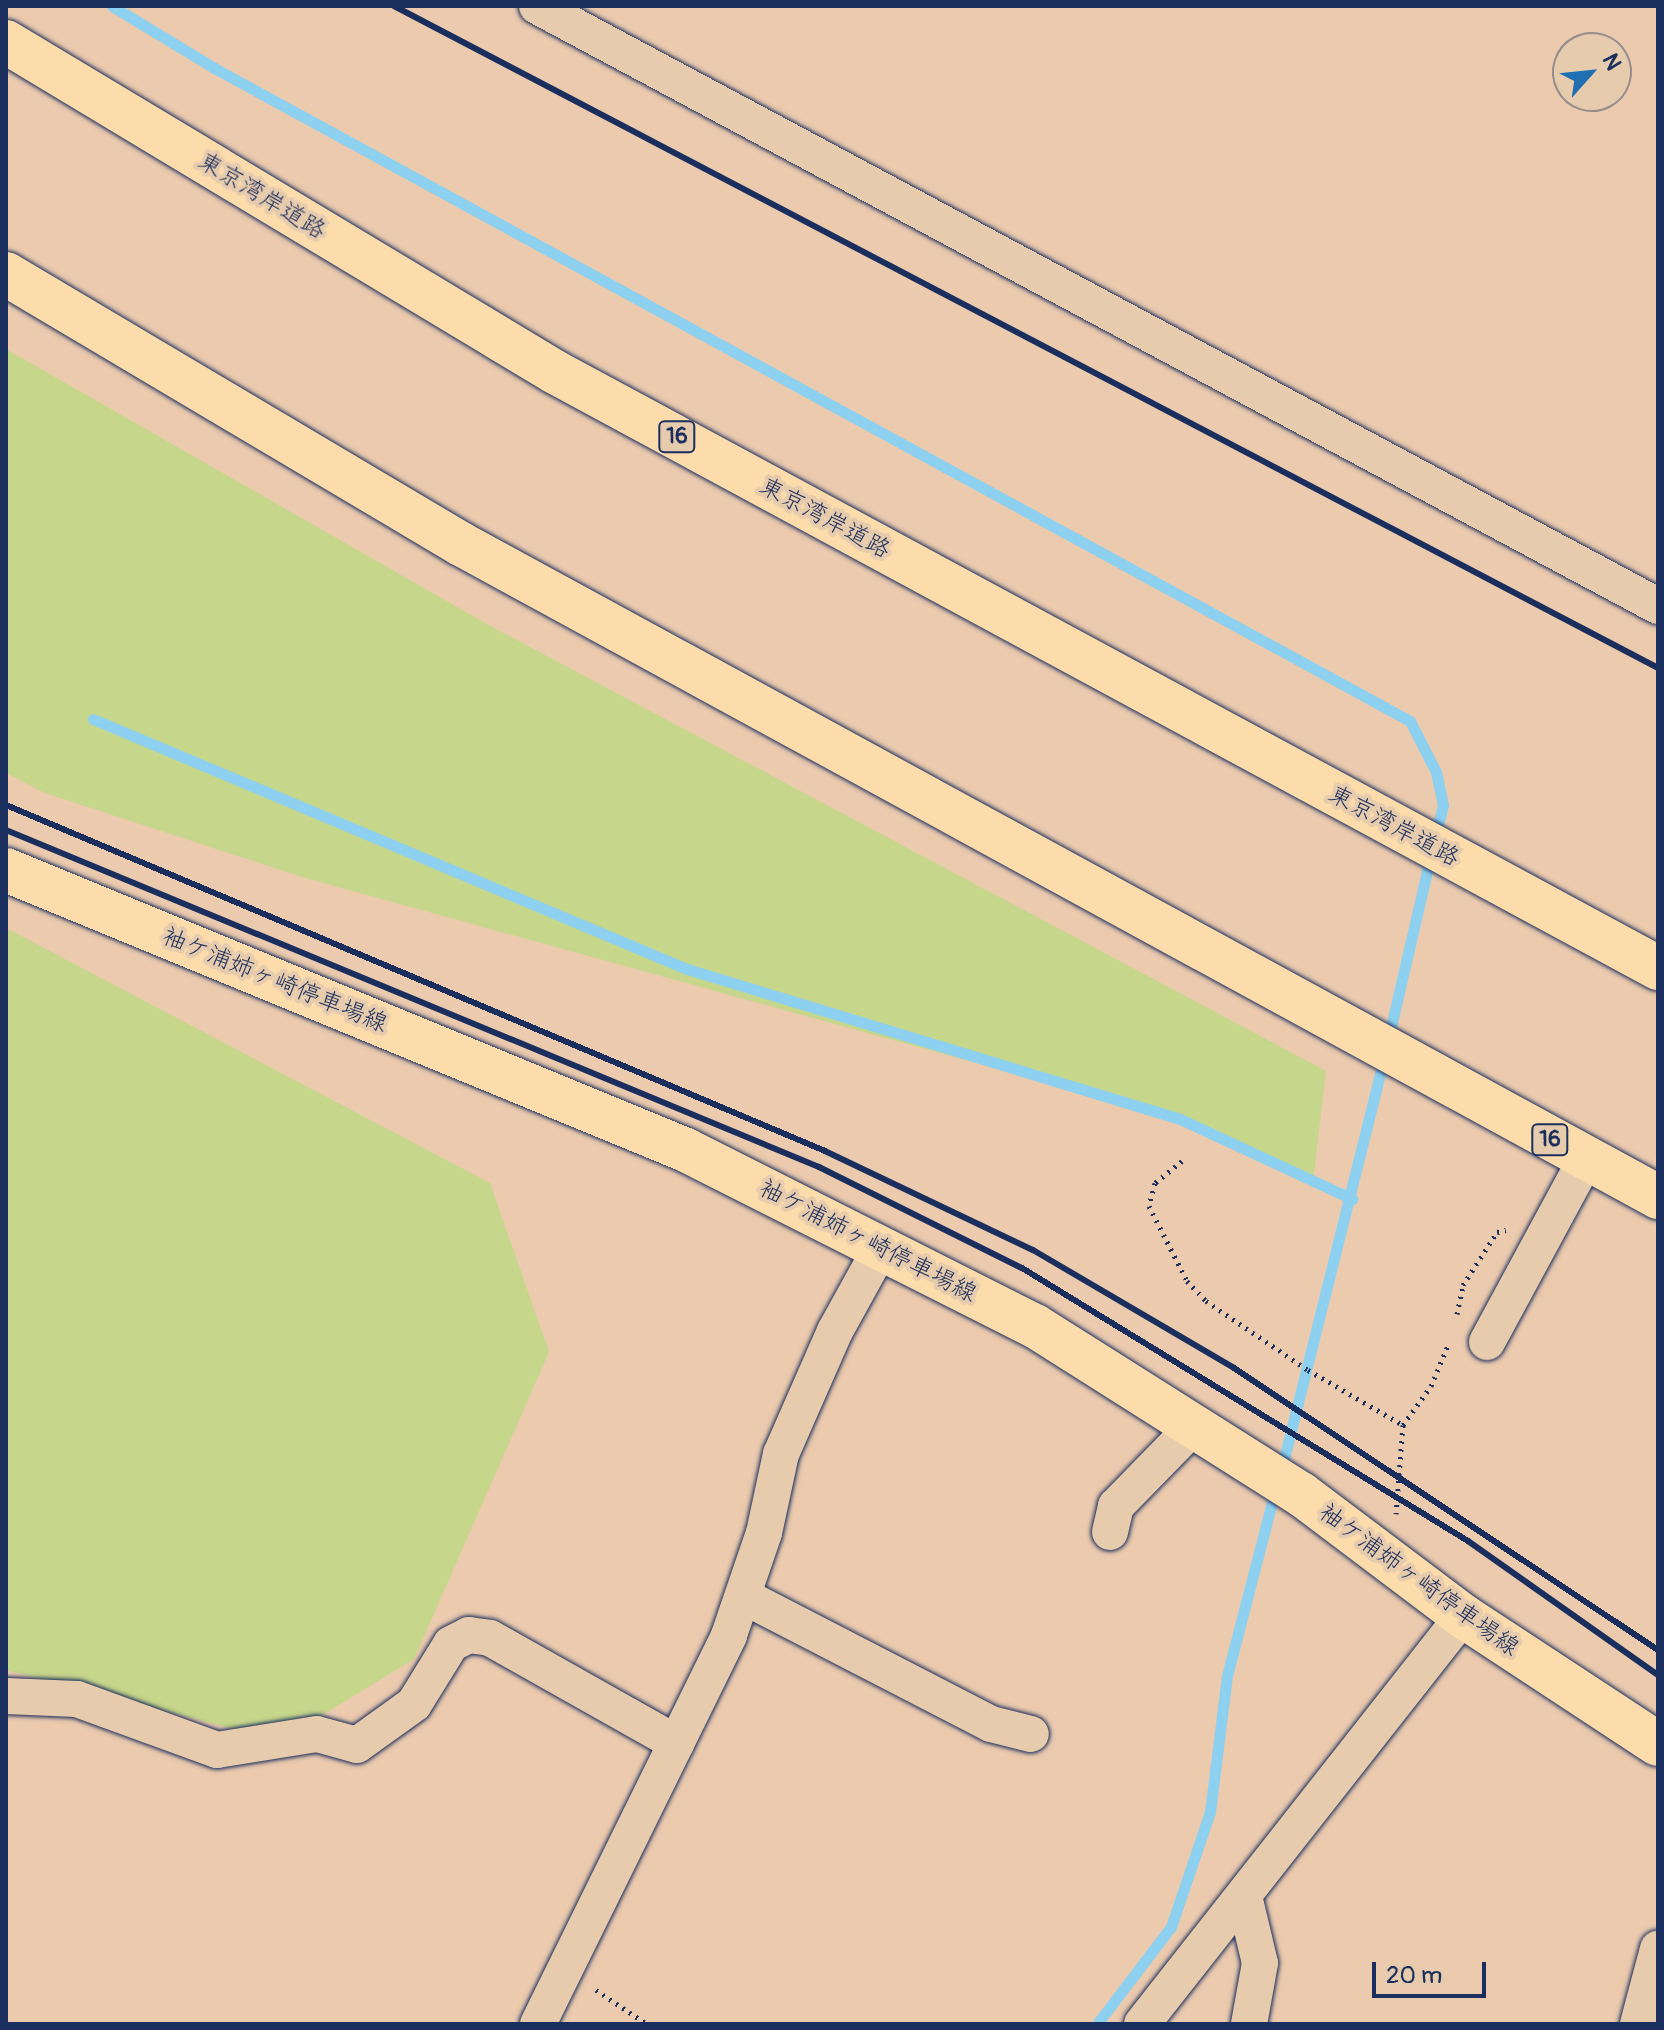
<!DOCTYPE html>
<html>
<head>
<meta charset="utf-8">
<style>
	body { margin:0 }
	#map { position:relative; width:1664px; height:2030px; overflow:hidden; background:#ebcaae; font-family:Pangolin,"Klee One",sans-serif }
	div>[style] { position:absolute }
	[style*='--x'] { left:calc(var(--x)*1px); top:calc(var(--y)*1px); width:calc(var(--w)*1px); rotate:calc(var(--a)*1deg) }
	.green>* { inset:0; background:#c6d68a }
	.stream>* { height:11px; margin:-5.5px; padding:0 5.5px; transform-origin:5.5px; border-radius:5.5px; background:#8ed0ef }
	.path>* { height:5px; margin-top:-2.5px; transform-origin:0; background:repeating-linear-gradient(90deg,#1b2f5e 0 2px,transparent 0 8px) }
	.roads { filter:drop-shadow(0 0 2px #1b2f5e) drop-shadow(0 0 2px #1b2f5e) }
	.minor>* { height:36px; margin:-18px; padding:0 18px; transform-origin:18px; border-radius:18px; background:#e6cbad }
	.major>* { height:44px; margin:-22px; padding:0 22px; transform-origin:22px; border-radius:22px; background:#fddcac }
	.highway>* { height:44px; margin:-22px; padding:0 22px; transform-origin:22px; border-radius:22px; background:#fddcac }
	.rail>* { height:6px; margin:-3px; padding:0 3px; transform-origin:3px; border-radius:3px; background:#1b2f5e }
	span { translate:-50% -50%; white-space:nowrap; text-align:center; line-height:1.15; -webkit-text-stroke:8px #e6cbad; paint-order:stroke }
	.shield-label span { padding:2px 6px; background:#e6cbad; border:2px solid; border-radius:6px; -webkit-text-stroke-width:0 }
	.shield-label { font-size:22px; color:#1b2f5e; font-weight:700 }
	.street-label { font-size:24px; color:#1b2f5e }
	.frame { position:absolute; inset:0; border:8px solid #1b2f5e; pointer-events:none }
	.north { position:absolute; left:1552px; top:32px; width:80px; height:80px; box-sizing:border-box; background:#e6cbad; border:2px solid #958d8d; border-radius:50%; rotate:63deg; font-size:22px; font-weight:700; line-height:32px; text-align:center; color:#1b2f5e }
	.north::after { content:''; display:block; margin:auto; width:28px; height:36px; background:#1f6fb2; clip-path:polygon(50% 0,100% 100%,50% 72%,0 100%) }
	.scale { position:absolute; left:1372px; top:1962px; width:114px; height:36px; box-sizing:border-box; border:4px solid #1b2f5e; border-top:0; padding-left:10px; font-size:24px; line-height:28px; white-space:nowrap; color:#1b2f5e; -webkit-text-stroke:6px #e6cbad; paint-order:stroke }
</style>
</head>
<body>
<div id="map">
	<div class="green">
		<div style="clip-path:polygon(6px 349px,485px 623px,1326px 1071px,1313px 1181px,1179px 1119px,302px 877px,45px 793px,6px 773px)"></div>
		<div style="clip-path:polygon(6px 928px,490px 1183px,549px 1352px,414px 1659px,280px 1741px,6px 1670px)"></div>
	</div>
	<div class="stream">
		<div style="--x:112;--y:6;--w:122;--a:31.2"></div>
		<div style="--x:216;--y:69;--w:1360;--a:28.64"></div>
		<div style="--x:1410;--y:721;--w:57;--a:63"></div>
		<div style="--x:1436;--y:772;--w:34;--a:78"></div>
		<div style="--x:1443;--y:805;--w:33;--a:104"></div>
		<div style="--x:93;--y:719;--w:644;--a:22.83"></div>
		<div style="--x:687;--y:969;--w:515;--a:16.92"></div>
		<div style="--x:1180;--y:1119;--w:190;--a:24.9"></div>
		<div style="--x:1388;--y:1040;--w:191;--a:-77"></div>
		<div style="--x:1281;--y:1471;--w:427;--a:-76"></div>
		<div style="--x:1097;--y:2024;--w:122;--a:-52.7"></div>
		<div style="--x:1171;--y:1927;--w:121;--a:-71.3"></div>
		<div style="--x:1210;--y:1812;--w:137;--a:-82.9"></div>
		<div style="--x:1227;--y:1676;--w:195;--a:-75.5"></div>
	</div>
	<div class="path">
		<div style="--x:1182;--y:1161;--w:35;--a:141"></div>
		<div style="--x:1155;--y:1183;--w:24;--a:105"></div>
		<div style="--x:1149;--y:1206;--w:84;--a:63.1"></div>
		<div style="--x:1187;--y:1281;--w:28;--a:46"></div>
		<div style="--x:1206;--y:1301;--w:123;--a:34.1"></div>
		<div style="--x:1308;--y:1370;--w:110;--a:30.1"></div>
		<div style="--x:1403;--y:1425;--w:89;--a:94.5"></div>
		<div style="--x:1457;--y:1314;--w:30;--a:-78"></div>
		<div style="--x:1463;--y:1285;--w:63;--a:-57.3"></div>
		<div style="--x:1497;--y:1232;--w:9;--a:-13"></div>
		<div style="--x:1403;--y:1425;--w:48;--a:-54.3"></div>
		<div style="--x:1431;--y:1386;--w:47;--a:-67.3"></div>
		<div style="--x:596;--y:1990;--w:61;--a:33.7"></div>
	</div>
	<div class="roads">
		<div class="minor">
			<div style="--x:537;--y:6;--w:1271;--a:28.16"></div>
			<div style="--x:1487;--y:1342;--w:208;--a:-61.6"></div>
			<div style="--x:1110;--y:1532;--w:27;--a:-77"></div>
			<div style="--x:1116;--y:1506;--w:112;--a:-45.7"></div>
			<div style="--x:743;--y:1596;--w:279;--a:27.3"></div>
			<div style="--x:991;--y:1724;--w:41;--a:14"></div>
			<div style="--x:6;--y:1696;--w:71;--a:2.4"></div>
			<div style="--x:77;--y:1699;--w:149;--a:20"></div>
			<div style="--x:217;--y:1750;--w:101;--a:-9.1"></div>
			<div style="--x:317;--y:1734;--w:41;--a:15.4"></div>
			<div style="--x:357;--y:1745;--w:70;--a:-35.7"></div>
			<div style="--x:414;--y:1704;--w:70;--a:-58.3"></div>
			<div style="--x:451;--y:1644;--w:20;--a:-27"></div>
			<div style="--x:469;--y:1635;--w:21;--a:8"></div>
			<div style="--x:490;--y:1638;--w:214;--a:29.4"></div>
			<div style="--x:1244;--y:1896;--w:69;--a:76.6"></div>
			<div style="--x:1260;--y:1963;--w:62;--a:100.2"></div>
			<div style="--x:538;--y:2024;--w:433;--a:-63.8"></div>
			<div style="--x:729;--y:1635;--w:108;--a:-71.1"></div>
			<div style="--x:764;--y:1533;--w:81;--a:-77.9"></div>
			<div style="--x:781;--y:1454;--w:134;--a:-66.3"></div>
			<div style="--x:835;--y:1331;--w:97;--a:-61.1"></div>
			<div style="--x:1142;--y:2024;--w:519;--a:-51.81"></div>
			<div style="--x:1638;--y:2024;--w:78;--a:-75.1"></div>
		</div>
		<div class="major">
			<div style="--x:6;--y:870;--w:735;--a:22.38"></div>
			<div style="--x:686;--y:1150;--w:391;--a:26.8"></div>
			<div style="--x:1035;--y:1326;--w:315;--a:32.3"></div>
			<div style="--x:1301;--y:1494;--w:203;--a:37"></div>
			<div style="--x:1463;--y:1616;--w:233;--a:33.3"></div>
		</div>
		<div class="highway">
			<div style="--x:6;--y:42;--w:641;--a:31.01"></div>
			<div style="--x:555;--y:372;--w:1254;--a:28.38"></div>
			<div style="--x:6;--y:274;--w:529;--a:30.69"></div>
			<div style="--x:461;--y:544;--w:1364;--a:28.61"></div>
		</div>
	</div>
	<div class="rail">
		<div style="--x:394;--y:6;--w:1427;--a:27.64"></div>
		<div style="--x:6;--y:805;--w:889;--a:22.9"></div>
		<div style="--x:825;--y:1151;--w:230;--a:25.5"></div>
		<div style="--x:1033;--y:1250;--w:233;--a:30.4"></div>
		<div style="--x:1234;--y:1368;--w:509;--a:33.63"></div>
		<div style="--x:6;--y:830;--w:880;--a:22.51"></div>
		<div style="--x:819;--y:1167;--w:227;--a:26.5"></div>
		<div style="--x:1022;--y:1268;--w:523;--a:31.47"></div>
		<div style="--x:1468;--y:1541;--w:232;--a:35.2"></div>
	</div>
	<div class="shield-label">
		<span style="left:677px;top:437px">16</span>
		<span style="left:1550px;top:1140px">16</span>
	</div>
	<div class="street-label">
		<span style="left:262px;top:196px;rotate:31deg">東京湾岸道路</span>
		<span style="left:825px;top:518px;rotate:28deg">東京湾岸道路</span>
		<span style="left:1394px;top:826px;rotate:28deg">東京湾岸道路</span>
		<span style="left:275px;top:980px;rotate:22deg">袖ケ浦姉ヶ崎停車場線</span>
		<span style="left:868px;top:1241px;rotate:27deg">袖ケ浦姉ヶ崎停車場線</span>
		<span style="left:1419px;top:1580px;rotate:36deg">袖ケ浦姉ヶ崎停車場線</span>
	</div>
	<div class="frame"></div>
	<div class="north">N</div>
	<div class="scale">20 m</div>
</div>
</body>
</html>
